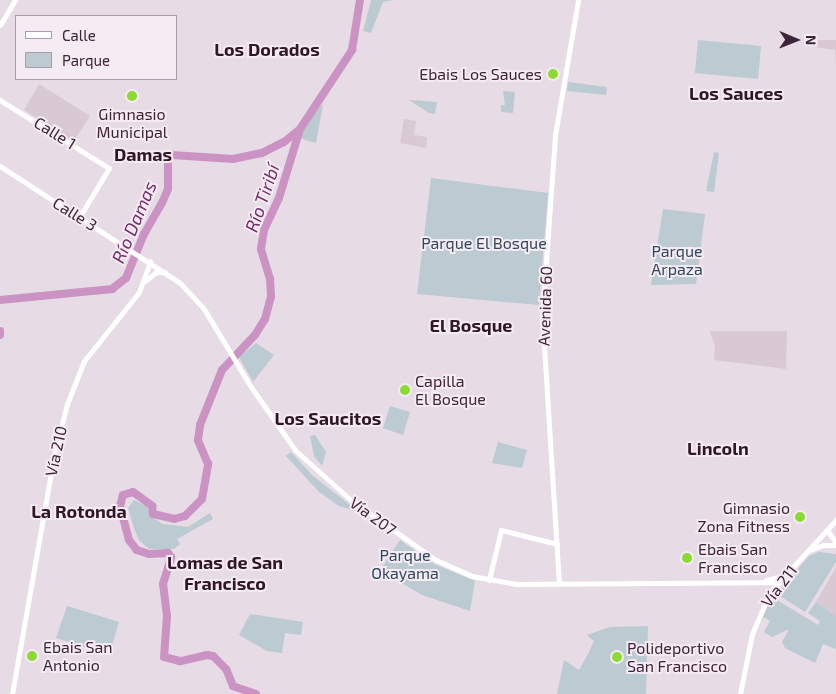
<!DOCTYPE html>
<html>
<head>
<meta charset="utf-8">
<style>
	body { margin:0 }
	#map { position:relative; width:836px; height:694px; overflow:hidden; background:#e7dbe5; font-family:"Exo 2",sans-serif }
	div>[style] { position:absolute }
	[style*='--x'] { left:calc(var(--x)*1px); top:calc(var(--y)*1px); width:calc(var(--w)*1px); rotate:calc(var(--a)*1deg) }
	.built>* { inset:0; background:#d9c9d5 }
	.green>* { inset:0; background:#bccad2 }
	.river>* { height:8px; margin:-4px; padding:0 4px; transform-origin:4px; border-radius:4px; background:#cb93c4 }
	.secondary>* { height:5px; margin:-2.5px; padding:0 2.5px; transform-origin:2.5px; border-radius:2.5px; background:#fff }
	.dots>* { width:14px; height:14px; translate:-50% -50%; box-sizing:border-box; border:2px solid #f5ebf3; border-radius:50% }
	span { translate:-50% -50%; white-space:nowrap; text-align:center; line-height:1.15; -webkit-text-stroke:4px #f5ebf3; paint-order:stroke }
	.poi-label { font-size:16px; color:#3e2438 }
	.right { translate:-100% -50%; text-align:right }
	.left { translate:0 -50%; text-align:left }
	.street-label { font-size:16px; color:#3e2438 }
	.park-label { font-size:16px; color:#30495b }
	.neighbourhood-label { font-size:18px; color:#2f1728; font-weight:700 }
	.water-label { font-size:18px; color:#752b69; font-style:italic }
	.legend { position:absolute; left:15px; top:15px; width:162px; height:65px; box-sizing:border-box; background:#f5ebf3; border:1px solid #ac9ba8; margin:0; padding:6px 9px; list-style:none; font-size:15px; color:#3e2438 }
	.legend li { display:flex; align-items:center; gap:10px; height:25px }
	.legend b { width:25px; border:1px solid #ac9ba8 }
	.north { position:absolute; left:771px; top:15px; width:50px; height:50px; -webkit-text-stroke:4px #f5ebf3; paint-order:stroke; rotate:91deg; font-size:14px; font-weight:700; line-height:20px; text-align:center; color:#3e2438 }
	.north::after { content:''; display:block; margin:auto; width:18px; height:22px; background:#3e2438; clip-path:polygon(50% 0,100% 100%,50% 72%,0 100%) }
</style>
</head>
<body>
<div id="map">
	<div class="built">
		<div style="clip-path:polygon(810px 40px,836px 40px,836px 66px,835px 50px,809px 46px)"></div>
		<div style="clip-path:polygon(39px 84px,90px 116px,74px 141px,24px 110px)"></div>
		<div style="clip-path:polygon(404px 119px,416px 121px,414px 135px,427px 137px,426px 148px,400px 143px)"></div>
		<div style="clip-path:polygon(710px 331px,787px 331px,786px 369px,714px 360px,715px 347px)"></div>
		<div style="clip-path:polygon(836px 567px,836px 616px,816px 602px)"></div>
	</div>
	<div class="green">
		<div style="clip-path:polygon(371px 0,393px 0,383px 2px,371px 33px,363px 31px)"></div>
		<div style="clip-path:polygon(698px 40px,761px 46px,758px 79px,695px 73px)"></div>
		<div style="clip-path:polygon(568px 82px,607px 87px,606px 95px,567px 91px)"></div>
		<div style="clip-path:polygon(503px 91px,515px 92px,513px 113px,501px 112px,501px 105px,505px 105px)"></div>
		<div style="clip-path:polygon(409px 100px,437px 102px,435px 114px,429px 113px)"></div>
		<div style="clip-path:polygon(323px 105px,316px 143px,299px 138px,315px 108px)"></div>
		<div style="clip-path:polygon(714px 152px,719px 153px,714px 192px,706px 191px)"></div>
		<div style="clip-path:polygon(431px 178px,548px 193px,539px 305px,417px 294px)"></div>
		<div style="clip-path:polygon(663px 209px,705px 214px,696px 284px,651px 285px)"></div>
		<div style="clip-path:polygon(256px 343px,274px 355px,253px 382px,239px 357px)"></div>
		<div style="clip-path:polygon(390px 406px,410px 412px,403px 435px,383px 428px)"></div>
		<div style="clip-path:polygon(315px 435px,326px 452px,322px 466px,314px 456px,310px 436px)"></div>
		<div style="clip-path:polygon(498px 442px,527px 450px,522px 468px,492px 463px)"></div>
		<div style="clip-path:polygon(291px 452px,312px 475px,359px 512px,339px 506px,319px 492px,286px 456px)"></div>
		<div style="clip-path:polygon(134px 500px,146px 506px,153px 518px,163px 524px,188px 527px,210px 513px,213px 519px,177px 539px,180px 544px,174px 549px,149px 549px,139px 540px,134px 528px,128px 508px)"></div>
		<div style="clip-path:polygon(400px 540px,434px 564px,475px 581px,470px 611px,422px 595px,380px 570px)"></div>
		<div style="clip-path:polygon(819px 552px,836px 554px,836px 562px,805px 612px,777px 594px,809px 556px)"></div>
		<div style="clip-path:polygon(772px 597px,818px 625px,820px 621px,808px 613px,816px 602px,836px 616px,836px 649px,823px 644px,815px 663px,785px 648px,782px 642px,789px 629px,772px 637px,764px 632px,770px 621px,764px 617px,758px 626px)"></div>
		<div style="clip-path:polygon(67px 606px,119px 622px,109px 655px,56px 638px)"></div>
		<div style="clip-path:polygon(250px 614px,303px 622px,301px 635px,285px 633px,282px 653px,267px 651px,239px 635px)"></div>
		<div style="clip-path:polygon(648px 626px,646px 694px,557px 694px,564px 660px,579px 670px,588px 654px,594px 641px,587px 635px,610px 627px)"></div>
	</div>
	<div class="river">
		<div style="--x:0;--y:300;--w:113;--a:-5.6"></div>
		<div style="--x:112;--y:289;--w:18;--a:-38"></div>
		<div style="--x:126;--y:278;--w:48;--a:-67.8"></div>
		<div style="--x:144;--y:234;--w:36;--a:-60"></div>
		<div style="--x:162;--y:203;--w:15;--a:-67"></div>
		<div style="--x:168;--y:189;--w:30;--a:-90"></div>
		<div style="--x:168;--y:159;--w:6;--a:-45"></div>
		<div style="--x:172;--y:155;--w:61;--a:3.8"></div>
		<div style="--x:233;--y:159;--w:30;--a:-12"></div>
		<div style="--x:262;--y:153;--w:25;--a:-27"></div>
		<div style="--x:284;--y:142;--w:19;--a:-39"></div>
		<div style="--x:0;--y:331;--w:4;--a:90"></div>
		<div style="--x:256;--y:694;--w:24;--a:-161"></div>
		<div style="--x:233;--y:686;--w:18;--a:-112"></div>
		<div style="--x:226;--y:669;--w:18;--a:-135"></div>
		<div style="--x:213;--y:656;--w:6;--a:-171"></div>
		<div style="--x:207;--y:655;--w:28;--a:167"></div>
		<div style="--x:180;--y:661;--w:16;--a:-166"></div>
		<div style="--x:164;--y:657;--w:41;--a:-85.8"></div>
		<div style="--x:167;--y:616;--w:32;--a:-97"></div>
		<div style="--x:163;--y:584;--w:28;--a:-73"></div>
		<div style="--x:171;--y:557;--w:5;--a:-127"></div>
		<div style="--x:168;--y:553;--w:19;--a:177"></div>
		<div style="--x:149;--y:554;--w:13;--a:-162"></div>
		<div style="--x:137;--y:550;--w:13;--a:-129"></div>
		<div style="--x:129;--y:540;--w:35;--a:-105"></div>
		<div style="--x:120;--y:506;--w:11;--a:-75"></div>
		<div style="--x:123;--y:495;--w:10;--a:-17"></div>
		<div style="--x:133;--y:492;--w:24;--a:36"></div>
		<div style="--x:152;--y:506;--w:8;--a:83"></div>
		<div style="--x:153;--y:514;--w:22;--a:13"></div>
		<div style="--x:174;--y:519;--w:11;--a:-15"></div>
		<div style="--x:185;--y:516;--w:24;--a:-45"></div>
		<div style="--x:202;--y:499;--w:36;--a:-80"></div>
		<div style="--x:208;--y:464;--w:26;--a:-113"></div>
		<div style="--x:198;--y:440;--w:15;--a:-82"></div>
		<div style="--x:200;--y:425;--w:59;--a:-68.2"></div>
		<div style="--x:222;--y:370;--w:48;--a:-46.7"></div>
		<div style="--x:255;--y:335;--w:19;--a:-58"></div>
		<div style="--x:265;--y:319;--w:23;--a:-75"></div>
		<div style="--x:271;--y:297;--w:18;--a:-93"></div>
		<div style="--x:270;--y:279;--w:31;--a:-107"></div>
		<div style="--x:261;--y:249;--w:19;--a:-81"></div>
		<div style="--x:264;--y:230;--w:35;--a:-65"></div>
		<div style="--x:279;--y:198;--w:72;--a:-73.1"></div>
		<div style="--x:300;--y:129;--w:95;--a:-56.6"></div>
		<div style="--x:352;--y:50;--w:51;--a:-80.9"></div>
	</div>
	<div class="secondary">
		<div style="--x:0;--y:25;--w:29;--a:-59"></div>
		<div style="--x:0;--y:100;--w:128;--a:32"></div>
		<div style="--x:109;--y:168;--w:56;--a:121.1"></div>
		<div style="--x:0;--y:166;--w:215;--a:33"></div>
		<div style="--x:180;--y:283;--w:35;--a:47"></div>
		<div style="--x:204;--y:309;--w:91;--a:58.9"></div>
		<div style="--x:251;--y:387;--w:78;--a:54.9"></div>
		<div style="--x:296;--y:451;--w:75;--a:41.8"></div>
		<div style="--x:352;--y:501;--w:103;--a:35.1"></div>
		<div style="--x:436;--y:560;--w:39;--a:24"></div>
		<div style="--x:472;--y:576;--w:45;--a:10.3"></div>
		<div style="--x:516;--y:584;--w:263;--a:-0.4"></div>
		<div style="--x:145;--y:281;--w:14;--a:-39"></div>
		<div style="--x:156;--y:272;--w:9;--a:0"></div>
		<div style="--x:827;--y:530;--w:16;--a:55"></div>
		<div style="--x:810;--y:550;--w:14;--a:-21"></div>
		<div style="--x:823;--y:545;--w:13;--a:0"></div>
		<div style="--x:489;--y:580;--w:51;--a:-76.5"></div>
		<div style="--x:501;--y:530;--w:58;--a:14"></div>
		<div style="--x:766;--y:580;--w:18;--a:-13"></div>
		<div style="--x:559;--y:584;--w:268;--a:-93.6"></div>
		<div style="--x:542;--y:317;--w:182;--a:-85.9"></div>
		<div style="--x:555;--y:135;--w:137;--a:-80.3"></div>
		<div style="--x:12;--y:694;--w:242;--a:-80"></div>
		<div style="--x:54;--y:456;--w:54;--a:-76"></div>
		<div style="--x:67;--y:404;--w:46;--a:-68.4"></div>
		<div style="--x:84;--y:361;--w:88;--a:-51.4"></div>
		<div style="--x:139;--y:292;--w:33;--a:-70"></div>
		<div style="--x:740;--y:694;--w:61;--a:-78.7"></div>
		<div style="--x:752;--y:634;--w:46;--a:-66.8"></div>
		<div style="--x:770;--y:592;--w:98;--a:-47.5"></div>
	</div>
	<div class="dots">
		<div style="left:553px;top:74px;background:#8cd934"></div>
		<div style="left:132px;top:96px;background:#8cd934"></div>
		<div style="left:405px;top:390px;background:#8cd934"></div>
		<div style="left:800px;top:517px;background:#8cd934"></div>
		<div style="left:687px;top:558px;background:#8cd934"></div>
		<div style="left:32px;top:656px;background:#8cd934"></div>
		<div style="left:617px;top:657px;background:#8cd934"></div>
	</div>
	<div class="poi-label">
		<span class="right" style="left:542px;top:74px">Ebais Los Sauces</span>
		<span style="left:132px;top:123px">Gimnasio<br>Municipal</span>
		<span class="left" style="left:415px;top:390px">Capilla<br>El Bosque</span>
		<span class="right" style="left:790px;top:517px">Gimnasio<br>Zona Fitness</span>
		<span class="left" style="left:698px;top:558px">Ebais San<br>Francisco</span>
		<span class="left" style="left:43px;top:656px">Ebais San<br>Antonio</span>
		<span class="left" style="left:627px;top:657px">Polideportivo<br>San Francisco</span>
	</div>
	<div class="street-label">
		<span style="left:55px;top:133px;rotate:32deg">Calle 1</span>
		<span style="left:75px;top:214px;rotate:32deg">Calle 3</span>
		<span style="left:545px;top:306px;rotate:-88deg">Avenida 60</span>
		<span style="left:56px;top:451px;rotate:-78deg">Vía 210</span>
		<span style="left:373px;top:516px;rotate:36deg">Vía 207</span>
		<span style="left:779px;top:586px;rotate:-53deg">Vía 211</span>
	</div>
	<div class="park-label">
		<span style="left:484px;top:243px">Parque El Bosque</span>
		<span style="left:677px;top:260px">Parque<br>Arpaza</span>
		<span style="left:405px;top:564px">Parque<br>Okayama</span>
	</div>
	<div class="neighbourhood-label">
		<span style="left:267px;top:49px">Los Dorados</span>
		<span style="left:736px;top:93px">Los Sauces</span>
		<span style="left:143px;top:154px">Damas</span>
		<span style="left:471px;top:325px">El Bosque</span>
		<span style="left:328px;top:418px">Los Saucitos</span>
		<span style="left:718px;top:448px">Lincoln</span>
		<span style="left:79px;top:511px">La Rotonda</span>
		<span style="left:225px;top:573px">Lomas de San<br>Francisco</span>
	</div>
	<div class="water-label">
		<span style="left:262px;top:198px;rotate:-71deg">Río Tiribí</span>
		<span style="left:134px;top:222px;rotate:-67deg">Río Damas</span>
	</div>
	<ul class="legend">
	<li><b style="height:6px;background:#fff"></b>Calle</li>
	<li><b style="height:14px;background:#bccad2"></b>Parque</li>
	</ul>
	<div class="north">N</div>
</div>
</body>
</html>
